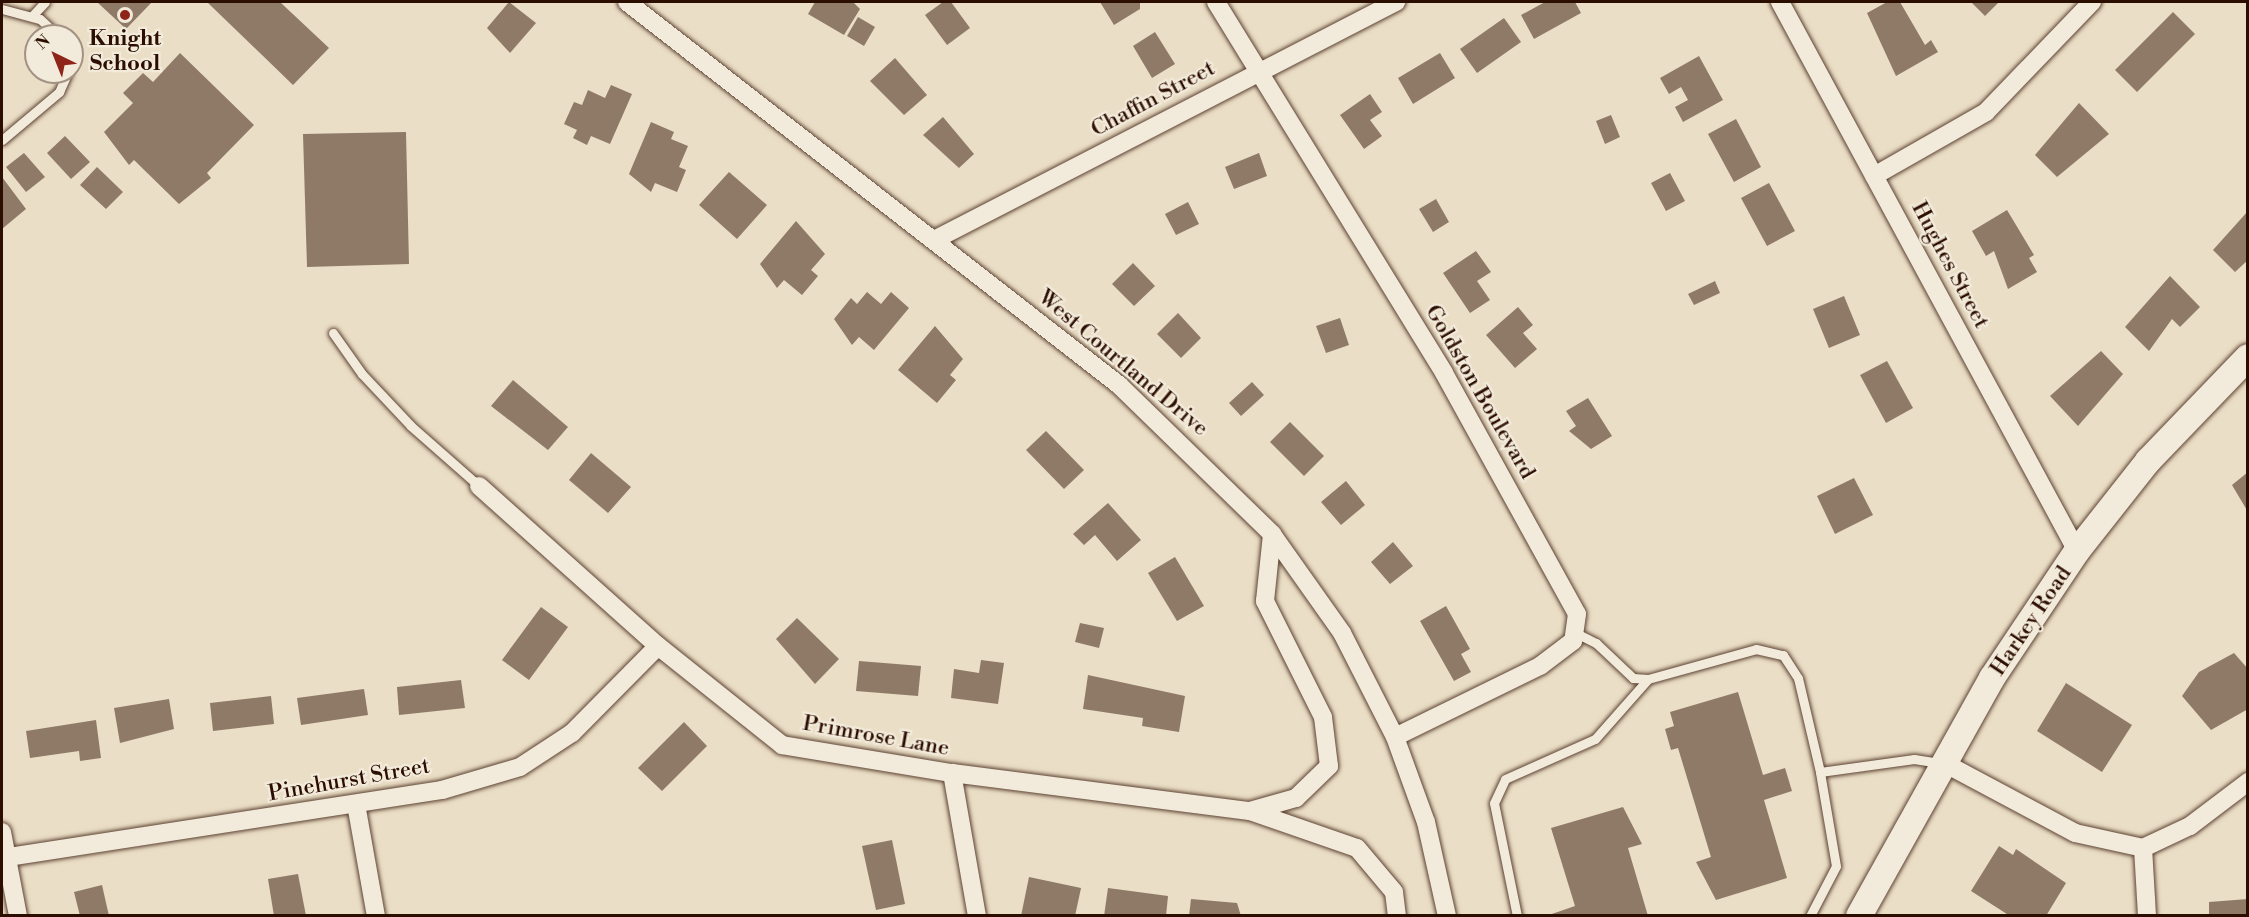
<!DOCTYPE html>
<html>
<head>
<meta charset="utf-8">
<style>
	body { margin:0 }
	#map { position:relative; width:2249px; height:917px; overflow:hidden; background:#ebdec6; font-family:"Libre Bodoni",serif }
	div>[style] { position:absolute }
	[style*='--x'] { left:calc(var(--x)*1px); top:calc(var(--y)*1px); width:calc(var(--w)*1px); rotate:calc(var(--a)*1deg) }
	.building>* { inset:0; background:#8f7a67 }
	.roads { filter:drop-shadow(0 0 2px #5c4232) drop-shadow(0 0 2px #5c4232) }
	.lane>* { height:9px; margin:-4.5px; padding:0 4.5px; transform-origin:4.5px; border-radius:4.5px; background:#f2eada }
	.street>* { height:18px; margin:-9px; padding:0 9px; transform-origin:9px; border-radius:9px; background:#f2eada }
	.secondary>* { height:26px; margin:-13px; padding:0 13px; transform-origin:13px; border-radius:13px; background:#f2eada }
	.dots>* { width:16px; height:16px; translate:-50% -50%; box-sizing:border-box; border:3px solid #f2eada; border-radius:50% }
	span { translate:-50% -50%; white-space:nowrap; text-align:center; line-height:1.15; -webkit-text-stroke:4.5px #f2eada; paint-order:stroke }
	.poi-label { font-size:22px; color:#2c0e01; font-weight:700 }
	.street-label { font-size:22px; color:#2c0e01 }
	.frame { position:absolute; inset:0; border:3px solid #2c0e01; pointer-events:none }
	.north { position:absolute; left:24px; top:24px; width:60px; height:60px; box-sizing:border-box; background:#f2eada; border:2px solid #a39283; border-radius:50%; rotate:317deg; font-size:16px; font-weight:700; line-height:24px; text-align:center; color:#2c0e01 }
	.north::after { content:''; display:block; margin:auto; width:21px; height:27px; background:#8f2418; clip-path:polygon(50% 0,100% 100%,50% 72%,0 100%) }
</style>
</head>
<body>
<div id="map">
	<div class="building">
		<div style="clip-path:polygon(97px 2px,152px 2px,126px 29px)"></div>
		<div style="clip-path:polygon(207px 2px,280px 2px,329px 48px,293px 85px)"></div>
		<div style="clip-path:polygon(509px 2px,536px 23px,510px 53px,487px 28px)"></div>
		<div style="clip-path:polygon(815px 2px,853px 2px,860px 9px,844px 35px,808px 14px)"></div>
		<div style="clip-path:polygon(943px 2px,951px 2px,970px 28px,947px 45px,925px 15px)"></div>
		<div style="clip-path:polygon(1100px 2px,1140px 2px,1140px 9px,1114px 25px)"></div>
		<div style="clip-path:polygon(1545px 2px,1575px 2px,1581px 13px,1534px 39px,1521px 15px)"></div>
		<div style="clip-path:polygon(1887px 2px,1900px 2px,1925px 45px,1931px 40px,1938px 52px,1896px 76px,1867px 13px)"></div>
		<div style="clip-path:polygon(1971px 2px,1999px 2px,1985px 16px)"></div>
		<div style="clip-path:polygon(2173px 12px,2195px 34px,2137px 92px,2115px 70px)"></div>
		<div style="clip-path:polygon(858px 17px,875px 27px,864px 46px,847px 36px)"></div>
		<div style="clip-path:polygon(1504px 18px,1521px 42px,1477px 73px,1460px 49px)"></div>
		<div style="clip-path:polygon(1155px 32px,1175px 64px,1152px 78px,1133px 46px)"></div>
		<div style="clip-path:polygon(180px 53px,254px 125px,207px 173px,211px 178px,179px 204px,134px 160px,129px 165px,104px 132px,133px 103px,123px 93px,143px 73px,153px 82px)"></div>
		<div style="clip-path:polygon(1440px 53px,1455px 78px,1413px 104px,1398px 78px)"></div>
		<div style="clip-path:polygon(1699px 56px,1723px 100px,1683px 122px,1675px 107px,1688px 100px,1681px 87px,1669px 94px,1660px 78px)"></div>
		<div style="clip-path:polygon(895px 58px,927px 95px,904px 115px,870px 81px)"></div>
		<div style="clip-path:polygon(611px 85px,632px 94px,610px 144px,591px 136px,587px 145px,573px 138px,577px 130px,564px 124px,574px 102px,582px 105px,588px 90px,605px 98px)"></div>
		<div style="clip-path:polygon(1370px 94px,1382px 112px,1370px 120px,1382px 136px,1364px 149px,1340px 115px)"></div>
		<div style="clip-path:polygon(2079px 103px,2109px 134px,2057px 177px,2035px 155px)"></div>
		<div style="clip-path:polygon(1611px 115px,1620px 137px,1605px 144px,1596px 121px)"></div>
		<div style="clip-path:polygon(943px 117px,974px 154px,959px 168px,923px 135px)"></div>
		<div style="clip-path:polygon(1736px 119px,1761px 167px,1734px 182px,1708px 134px)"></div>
		<div style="clip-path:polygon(651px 122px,674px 132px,671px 139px,688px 146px,679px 167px,686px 170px,677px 192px,655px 183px,651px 192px,629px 174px)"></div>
		<div style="clip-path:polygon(406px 132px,409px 264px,307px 267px,303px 134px)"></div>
		<div style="clip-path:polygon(65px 136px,90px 162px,71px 179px,47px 153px)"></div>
		<div style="clip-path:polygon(24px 153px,45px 177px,26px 192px,6px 167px)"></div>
		<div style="clip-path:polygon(1259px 153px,1267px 176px,1234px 189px,1225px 167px)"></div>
		<div style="clip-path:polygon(97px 167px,123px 192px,106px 209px,80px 185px)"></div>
		<div style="clip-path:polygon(729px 172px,767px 205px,737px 239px,699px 205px)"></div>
		<div style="clip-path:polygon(1670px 173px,1685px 201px,1666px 211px,1651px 183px)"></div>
		<div style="clip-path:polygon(2px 177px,26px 209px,2px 229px)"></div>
		<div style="clip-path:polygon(1769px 183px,1795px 231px,1767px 246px,1741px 198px)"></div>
		<div style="clip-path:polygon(1436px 199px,1449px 222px,1433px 232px,1419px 209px)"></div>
		<div style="clip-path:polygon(1188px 202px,1199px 224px,1176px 235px,1165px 214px)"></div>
		<div style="clip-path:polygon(2007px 210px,2034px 255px,2029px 258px,2037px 272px,2008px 289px,1994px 251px,1986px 256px,1972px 231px)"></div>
		<div style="clip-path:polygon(2248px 211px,2248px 260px,2235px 272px,2213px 250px)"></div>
		<div style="clip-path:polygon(796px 221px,825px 254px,811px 270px,818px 276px,802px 295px,784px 280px,777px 288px,760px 264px)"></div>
		<div style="clip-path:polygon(1476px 251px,1491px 272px,1477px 281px,1490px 300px,1470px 313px,1443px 273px)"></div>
		<div style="clip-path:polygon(1133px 263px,1155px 286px,1134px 306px,1112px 284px)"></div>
		<div style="clip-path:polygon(2170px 276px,2200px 307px,2180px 327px,2172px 319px,2149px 351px,2125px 327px)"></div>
		<div style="clip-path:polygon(1715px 281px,1720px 293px,1694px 305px,1688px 294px)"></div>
		<div style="clip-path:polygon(867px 292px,881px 304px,891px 292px,909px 308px,874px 350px,859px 337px,852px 345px,834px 319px,851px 298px,857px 304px)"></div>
		<div style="clip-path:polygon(1844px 296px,1860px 335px,1829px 348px,1813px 309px)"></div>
		<div style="clip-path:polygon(1518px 307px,1533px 325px,1523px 333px,1537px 349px,1515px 368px,1486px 335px)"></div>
		<div style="clip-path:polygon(1178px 313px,1201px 338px,1181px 358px,1157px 334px)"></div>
		<div style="clip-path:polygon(1340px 318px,1349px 345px,1326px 353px,1316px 326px)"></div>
		<div style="clip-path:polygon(935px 326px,963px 359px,950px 375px,956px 380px,937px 403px,898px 370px)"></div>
		<div style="clip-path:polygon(2101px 351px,2123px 374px,2078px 426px,2050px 396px)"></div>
		<div style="clip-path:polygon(1887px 361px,1913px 408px,1886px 423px,1860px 375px)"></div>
		<div style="clip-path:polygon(513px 380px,568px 427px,548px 450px,491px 406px)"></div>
		<div style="clip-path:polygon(1252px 382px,1264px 395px,1241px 416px,1229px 403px)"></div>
		<div style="clip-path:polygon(1588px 398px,1612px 436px,1591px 449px,1569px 431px,1576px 426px,1566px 411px)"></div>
		<div style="clip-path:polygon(1290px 422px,1324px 456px,1304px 476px,1270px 442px)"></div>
		<div style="clip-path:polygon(1046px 431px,1084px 470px,1064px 489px,1026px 450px)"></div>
		<div style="clip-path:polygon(591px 453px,631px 487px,608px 513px,569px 480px)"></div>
		<div style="clip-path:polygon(2248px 472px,2248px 512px,2232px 485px)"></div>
		<div style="clip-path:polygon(1854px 478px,1873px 515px,1835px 534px,1817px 496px)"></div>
		<div style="clip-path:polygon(1346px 481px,1365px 505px,1341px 525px,1321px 502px)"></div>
		<div style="clip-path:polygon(1108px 503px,1141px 540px,1117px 561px,1095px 535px,1084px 545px,1073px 534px)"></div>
		<div style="clip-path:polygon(1393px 542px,1413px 566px,1390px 584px,1371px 562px)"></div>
		<div style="clip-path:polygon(1175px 557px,1204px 606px,1177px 621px,1148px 573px)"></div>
		<div style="clip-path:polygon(1446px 606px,1470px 649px,1461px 654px,1471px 672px,1454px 681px,1420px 621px)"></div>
		<div style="clip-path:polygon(541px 607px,568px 627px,529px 680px,502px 660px)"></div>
		<div style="clip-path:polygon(797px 618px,839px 659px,815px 684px,776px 639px)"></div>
		<div style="clip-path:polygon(1080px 623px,1104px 628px,1099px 648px,1075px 642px)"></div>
		<div style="clip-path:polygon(2234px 653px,2248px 669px,2248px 709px,2211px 730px,2182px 696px,2199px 672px)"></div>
		<div style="clip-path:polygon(981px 660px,1004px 663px,998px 704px,951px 698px,954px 669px,979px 673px)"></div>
		<div style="clip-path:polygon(859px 661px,921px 666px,918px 696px,856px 691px)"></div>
		<div style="clip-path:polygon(1088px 675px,1185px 696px,1179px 732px,1142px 726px,1143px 718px,1083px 709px)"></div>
		<div style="clip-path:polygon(461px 680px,465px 708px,399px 715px,397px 687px)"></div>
		<div style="clip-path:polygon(2066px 683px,2132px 725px,2102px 772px,2037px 731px)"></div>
		<div style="clip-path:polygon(364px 689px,368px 715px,301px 725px,297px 698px)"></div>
		<div style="clip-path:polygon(1738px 692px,1763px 775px,1785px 768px,1792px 791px,1764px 800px,1787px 878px,1716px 900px,1696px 862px,1711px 857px,1678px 748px,1671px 750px,1665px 729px,1674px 726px,1670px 712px)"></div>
		<div style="clip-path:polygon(271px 696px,274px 724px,213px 731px,210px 703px)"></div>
		<div style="clip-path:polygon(169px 699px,174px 729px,120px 743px,114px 708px)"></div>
		<div style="clip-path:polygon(96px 720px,101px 758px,80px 761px,79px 751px,30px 758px,26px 731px)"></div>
		<div style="clip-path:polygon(684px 722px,707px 746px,662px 791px,638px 768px)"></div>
		<div style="clip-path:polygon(1623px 807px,1642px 844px,1628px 848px,1648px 916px,1546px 916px,1575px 906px,1551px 828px)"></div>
		<div style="clip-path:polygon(892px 840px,905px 904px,876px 910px,862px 846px)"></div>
		<div style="clip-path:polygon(1999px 846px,2013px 855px,2016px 849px,2066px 883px,2046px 916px,2010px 916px,1971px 891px)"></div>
		<div style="clip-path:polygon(298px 874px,306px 916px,274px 916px,268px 879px)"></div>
		<div style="clip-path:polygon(1029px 877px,1081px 888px,1075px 916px,1021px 916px)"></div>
		<div style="clip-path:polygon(102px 885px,109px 916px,80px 916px,74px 892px)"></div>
		<div style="clip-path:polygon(1108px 888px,1168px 896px,1166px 916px,1104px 916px)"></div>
		<div style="clip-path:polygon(1191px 899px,1237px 903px,1241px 916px,1189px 916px)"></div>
		<div style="clip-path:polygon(2248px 899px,2248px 916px,2209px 916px,2209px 902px)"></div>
	</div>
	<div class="roads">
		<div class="lane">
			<div style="--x:2;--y:9;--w:39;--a:15"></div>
			<div style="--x:40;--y:19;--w:25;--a:43"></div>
			<div style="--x:32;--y:16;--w:19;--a:-47"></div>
			<div style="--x:2;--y:140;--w:75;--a:-40.1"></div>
			<div style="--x:59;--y:92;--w:22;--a:-66"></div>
			<div style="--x:333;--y:333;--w:50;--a:54.7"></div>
			<div style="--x:362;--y:374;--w:71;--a:46.7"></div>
			<div style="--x:411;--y:426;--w:91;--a:41.4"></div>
			<div style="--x:1574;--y:632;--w:25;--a:27"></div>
			<div style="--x:1596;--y:643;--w:51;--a:43.4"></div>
			<div style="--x:1633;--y:678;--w:15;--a:4"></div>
			<div style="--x:1648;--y:679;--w:112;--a:-15.5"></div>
			<div style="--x:1756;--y:649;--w:28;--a:13"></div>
			<div style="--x:1783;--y:655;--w:27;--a:57"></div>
			<div style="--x:1798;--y:678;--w:97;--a:76.8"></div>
			<div style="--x:1820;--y:772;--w:95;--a:-7.9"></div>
			<div style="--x:1914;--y:759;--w:26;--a:9"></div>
			<div style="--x:1517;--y:916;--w:115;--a:-101.5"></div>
			<div style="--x:1494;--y:803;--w:26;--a:-65"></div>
			<div style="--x:1505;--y:779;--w:98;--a:-24"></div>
			<div style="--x:1595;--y:739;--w:80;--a:-48.5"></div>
			<div style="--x:1810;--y:916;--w:56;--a:-62.5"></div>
			<div style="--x:1836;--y:866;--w:95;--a:-99.7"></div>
		</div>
		<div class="street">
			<div style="--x:627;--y:2;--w:624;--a:37.9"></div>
			<div style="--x:1119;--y:385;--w:214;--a:44.2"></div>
			<div style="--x:1272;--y:534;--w:121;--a:54.7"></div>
			<div style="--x:1342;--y:633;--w:117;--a:63"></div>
			<div style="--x:1395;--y:737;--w:90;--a:70"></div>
			<div style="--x:1426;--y:822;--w:96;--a:77.4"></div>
			<div style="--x:1216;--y:2;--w:435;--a:58.4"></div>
			<div style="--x:1444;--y:373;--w:275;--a:61.1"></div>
			<div style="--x:1577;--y:614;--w:27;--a:98"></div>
			<div style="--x:1573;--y:641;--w:41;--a:142.9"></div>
			<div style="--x:1540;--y:666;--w:161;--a:153.9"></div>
			<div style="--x:1780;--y:2;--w:624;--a:61.59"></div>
			<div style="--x:1874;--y:176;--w:129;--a:-29.7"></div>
			<div style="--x:1986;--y:112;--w:153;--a:-46.1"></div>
			<div style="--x:934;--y:240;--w:520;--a:-27.26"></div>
			<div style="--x:479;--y:486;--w:240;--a:41.8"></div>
			<div style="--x:658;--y:646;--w:159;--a:38.6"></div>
			<div style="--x:782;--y:745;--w:172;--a:9.4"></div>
			<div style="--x:952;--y:773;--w:300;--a:7.3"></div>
			<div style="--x:1250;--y:811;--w:48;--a:-15.8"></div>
			<div style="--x:1296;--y:798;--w:46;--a:-44.1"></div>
			<div style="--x:1329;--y:766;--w:49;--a:-97"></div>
			<div style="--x:1323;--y:717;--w:130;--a:-116.6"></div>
			<div style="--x:1265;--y:601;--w:67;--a:-84"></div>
			<div style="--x:1946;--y:764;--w:146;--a:28.1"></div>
			<div style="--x:2075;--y:833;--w:70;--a:12.4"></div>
			<div style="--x:2143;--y:848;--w:52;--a:-25.1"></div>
			<div style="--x:2190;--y:826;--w:73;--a:-37.2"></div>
			<div style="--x:952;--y:773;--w:145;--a:80.1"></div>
			<div style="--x:356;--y:804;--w:114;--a:79.9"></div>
			<div style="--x:1250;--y:811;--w:113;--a:19.1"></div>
			<div style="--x:1357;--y:848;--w:57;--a:49.9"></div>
			<div style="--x:1394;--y:892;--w:24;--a:83"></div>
			<div style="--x:2;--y:832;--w:86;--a:79.2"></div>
			<div style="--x:2143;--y:848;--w:68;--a:86.6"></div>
			<div style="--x:2;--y:858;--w:445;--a:-8.8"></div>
			<div style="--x:442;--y:790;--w:81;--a:-16.4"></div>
			<div style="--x:520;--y:767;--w:62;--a:-33.2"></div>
			<div style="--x:572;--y:733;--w:122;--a:-45.3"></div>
		</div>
		<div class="secondary">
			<div style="--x:1859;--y:916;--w:273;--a:-60.8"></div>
			<div style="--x:1992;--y:678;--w:153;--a:-56.2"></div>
			<div style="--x:2077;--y:551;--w:115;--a:-51.7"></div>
			<div style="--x:2148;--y:461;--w:144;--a:-46.1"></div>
		</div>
	</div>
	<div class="dots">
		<div style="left:125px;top:15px;background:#8f2418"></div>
	</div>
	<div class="poi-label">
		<span style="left:125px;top:51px">Knight<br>School</span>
	</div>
	<div class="street-label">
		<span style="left:1153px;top:99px;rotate:-28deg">Chaffin Street</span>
		<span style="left:1950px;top:265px;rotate:62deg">Hughes Street</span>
		<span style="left:1123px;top:363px;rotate:40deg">West Courtland Drive</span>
		<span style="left:1480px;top:392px;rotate:60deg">Goldston Boulevard</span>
		<span style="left:2031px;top:621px;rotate:-56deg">Harkey Road</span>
		<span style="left:876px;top:736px;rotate:10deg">Primrose Lane</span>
		<span style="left:349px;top:780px;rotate:-10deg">Pinehurst Street</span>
	</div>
	<div class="frame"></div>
	<div class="north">N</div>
</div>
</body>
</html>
